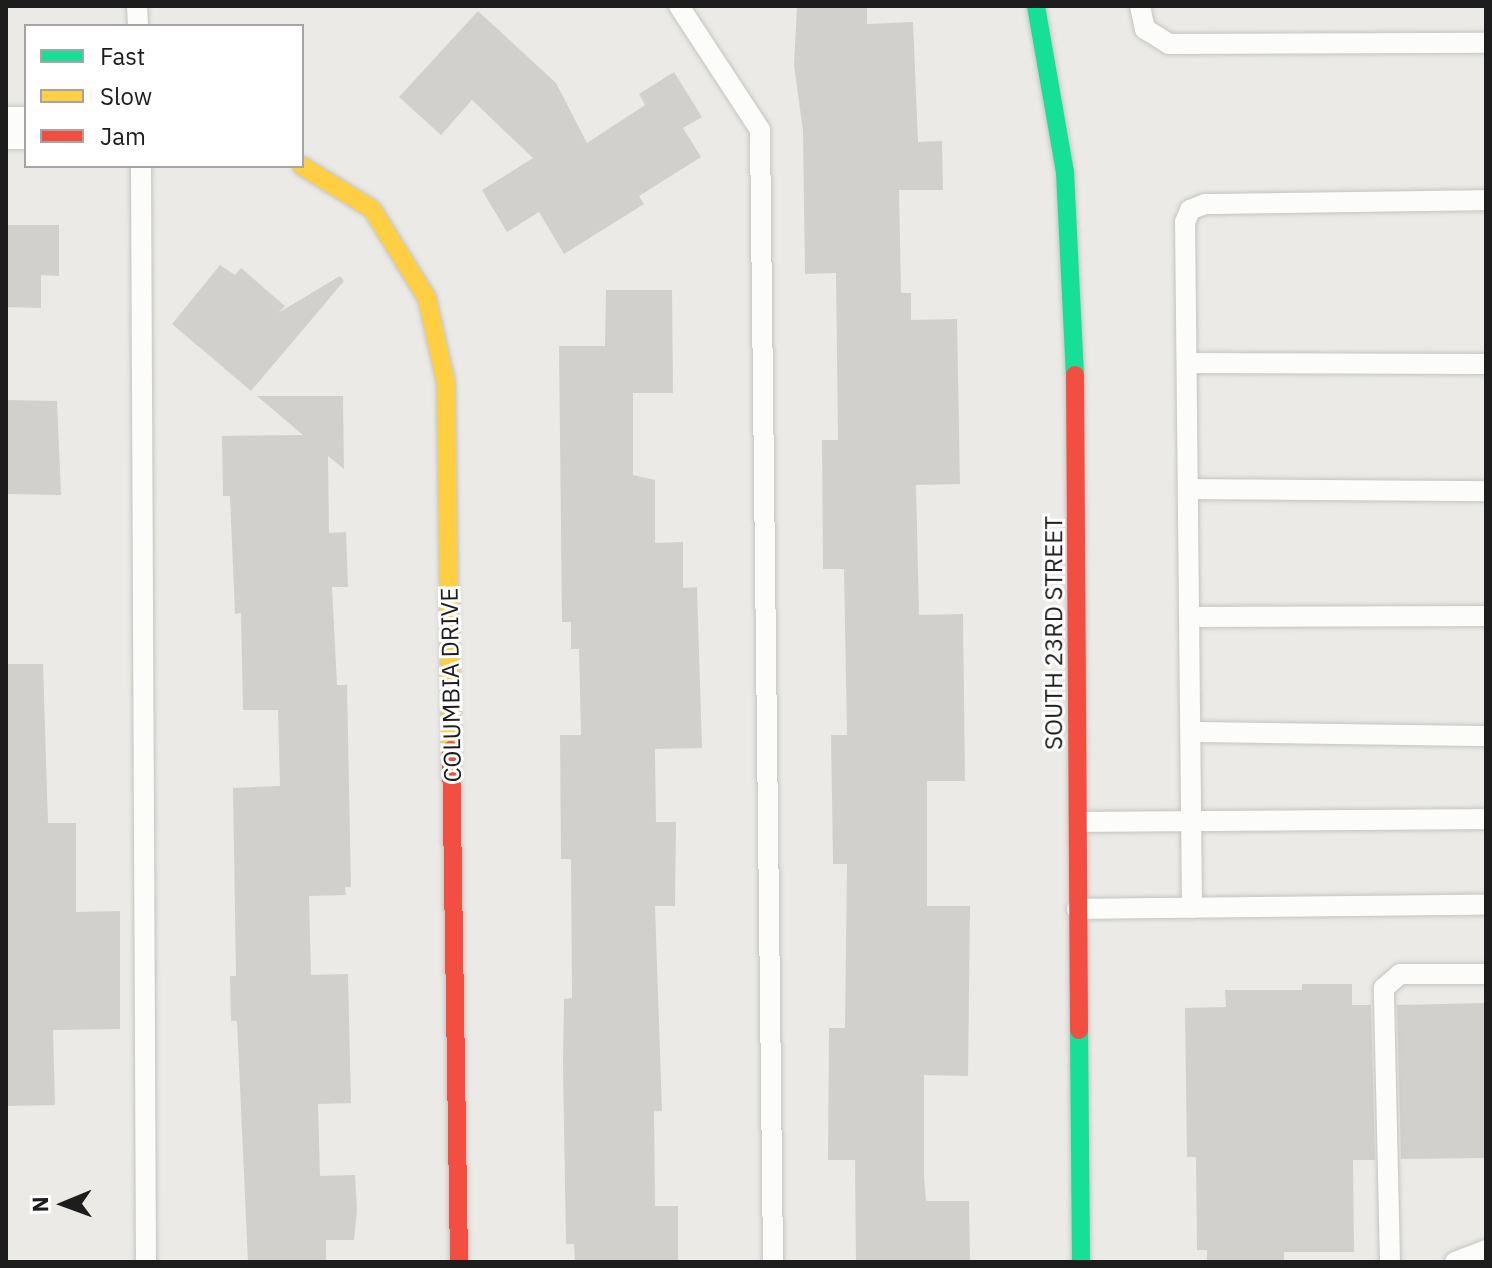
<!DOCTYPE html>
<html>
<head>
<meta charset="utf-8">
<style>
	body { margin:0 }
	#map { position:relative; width:1492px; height:1268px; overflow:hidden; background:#ebeae6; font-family:"IBM Plex Sans",sans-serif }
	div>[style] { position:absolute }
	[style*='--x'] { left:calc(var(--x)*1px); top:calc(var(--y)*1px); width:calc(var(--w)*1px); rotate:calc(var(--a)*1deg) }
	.building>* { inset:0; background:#d2d0cd }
	.roads { filter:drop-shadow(0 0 2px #c4c4c2) drop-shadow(0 0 2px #c4c4c2) }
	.lane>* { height:20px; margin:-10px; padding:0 10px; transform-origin:10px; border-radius:10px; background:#fcfcfb }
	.street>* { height:42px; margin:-21px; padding:0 21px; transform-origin:21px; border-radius:21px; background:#fcfcfb }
	.fast>* { height:18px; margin:-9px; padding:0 9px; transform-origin:9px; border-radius:9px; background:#16e098 }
	.slow>* { height:18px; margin:-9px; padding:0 9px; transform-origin:9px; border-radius:9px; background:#ffcf43 }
	.jam>* { height:18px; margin:-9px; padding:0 9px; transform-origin:9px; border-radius:9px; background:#f24e42 }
	span { translate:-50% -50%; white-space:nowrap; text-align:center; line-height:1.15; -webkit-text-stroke:6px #fff; paint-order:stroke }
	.street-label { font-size:24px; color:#1d1d1d }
	.frame { position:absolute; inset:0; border:8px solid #1d1d1d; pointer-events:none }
	.legend { position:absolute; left:24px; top:24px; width:280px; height:144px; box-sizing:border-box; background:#fff; border:2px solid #a5a5a5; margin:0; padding:10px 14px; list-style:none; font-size:24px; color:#1d1d1d }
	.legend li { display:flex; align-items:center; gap:16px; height:40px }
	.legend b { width:40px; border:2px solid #a5a5a5 }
	.north { position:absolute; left:24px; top:1164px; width:80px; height:80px; -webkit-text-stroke:6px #fff; paint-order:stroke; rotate:269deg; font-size:22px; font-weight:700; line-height:32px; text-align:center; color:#1d1d1d }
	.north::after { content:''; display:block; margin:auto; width:28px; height:36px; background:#1d1d1d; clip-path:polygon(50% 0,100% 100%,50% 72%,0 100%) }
</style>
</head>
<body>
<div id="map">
	<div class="building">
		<div style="clip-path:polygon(797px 6px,867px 6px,867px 24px,913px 22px,918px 142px,942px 141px,943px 190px,899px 190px,901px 293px,911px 293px,911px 320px,957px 319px,960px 484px,916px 485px,919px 615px,963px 614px,965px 781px,927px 781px,927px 906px,970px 906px,968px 1076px,924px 1075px,924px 1175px,926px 1201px,969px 1201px,970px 1262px,856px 1262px,855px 1160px,828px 1160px,829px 1028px,845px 1028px,847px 864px,833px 864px,831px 735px,847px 735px,844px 569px,823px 569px,822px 440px,838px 440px,836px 273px,805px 274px,803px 131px,794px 65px)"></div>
		<div style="clip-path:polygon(478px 11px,556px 83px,587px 143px,645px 105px,639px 94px,674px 72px,702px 117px,683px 128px,701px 157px,639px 196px,644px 204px,564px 254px,539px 212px,507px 232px,482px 190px,533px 158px,472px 100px,441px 135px,399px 97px)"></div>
		<div style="clip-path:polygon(6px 225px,59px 225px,59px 276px,41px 275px,41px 308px,6px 307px)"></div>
		<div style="clip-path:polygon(220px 265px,235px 275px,241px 268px,285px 306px,278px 313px,340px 276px,344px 281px,251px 391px,172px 324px)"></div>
		<div style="clip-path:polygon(606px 290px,672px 290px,673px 393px,633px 393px,633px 475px,655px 480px,655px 543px,683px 542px,683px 588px,697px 587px,702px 748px,655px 749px,656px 822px,676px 822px,675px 906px,655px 906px,662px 1111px,654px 1111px,655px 1206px,678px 1206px,678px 1262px,575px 1262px,574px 1244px,566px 1244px,563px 1066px,564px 999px,572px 998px,571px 859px,561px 859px,560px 735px,581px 735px,579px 649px,571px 649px,571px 622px,562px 622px,559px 346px,605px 346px)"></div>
		<div style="clip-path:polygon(257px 396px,343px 396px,344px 469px,328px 456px,329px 533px,346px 532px,348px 587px,332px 587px,337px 685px,347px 685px,351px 887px,345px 887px,346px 895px,309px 896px,311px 975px,348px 974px,351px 1103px,318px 1104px,320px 1176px,355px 1175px,357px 1210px,354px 1240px,326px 1240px,326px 1262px,248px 1262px,237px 1021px,231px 1021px,230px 976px,236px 976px,233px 788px,280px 786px,278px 710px,243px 710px,241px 613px,235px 614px,230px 496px,223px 496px,222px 436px,303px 435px)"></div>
		<div style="clip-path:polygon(6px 400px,57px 401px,61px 495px,6px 494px)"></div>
		<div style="clip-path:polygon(6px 664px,43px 664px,48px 823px,76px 823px,76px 912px,120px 911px,120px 1029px,53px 1030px,55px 1105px,6px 1106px)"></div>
		<div style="clip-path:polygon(1302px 984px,1352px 984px,1352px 1005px,1371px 1005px,1375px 1160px,1353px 1160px,1354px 1252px,1284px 1252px,1284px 1262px,1207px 1262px,1207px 1250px,1197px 1250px,1196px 1157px,1187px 1157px,1185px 1008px,1226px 1007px,1225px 990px,1302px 990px)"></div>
		<div style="clip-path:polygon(1486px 1003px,1486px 1158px,1401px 1159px,1397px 1005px)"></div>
	</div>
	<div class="roads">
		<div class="lane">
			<div style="--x:137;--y:6;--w:20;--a:87"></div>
			<div style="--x:679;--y:6;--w:148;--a:56.8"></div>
			<div style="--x:760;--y:130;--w:1132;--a:89.34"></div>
			<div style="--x:1140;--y:6;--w:24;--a:78"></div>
			<div style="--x:1145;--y:29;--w:28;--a:32"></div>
			<div style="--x:1169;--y:44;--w:317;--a:-0.2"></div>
			<div style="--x:141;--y:166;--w:1096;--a:89.74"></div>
			<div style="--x:1187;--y:363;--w:299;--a:0.2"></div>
			<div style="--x:1189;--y:489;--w:297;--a:0.4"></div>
			<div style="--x:1190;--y:617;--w:296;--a:-0.2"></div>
			<div style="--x:1191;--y:732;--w:295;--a:0.8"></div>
			<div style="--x:1079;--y:822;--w:407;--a:-0.4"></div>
			<div style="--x:1192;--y:908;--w:686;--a:-90.58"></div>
			<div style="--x:1185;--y:222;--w:13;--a:-67"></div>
			<div style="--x:1190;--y:210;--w:16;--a:-22"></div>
			<div style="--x:1205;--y:204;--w:281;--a:-0.8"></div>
			<div style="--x:1077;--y:909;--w:409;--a:-0.6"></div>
			<div style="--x:1390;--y:1262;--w:274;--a:-91.3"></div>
			<div style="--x:1384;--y:988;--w:21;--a:-41"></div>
			<div style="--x:1400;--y:974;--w:86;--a:0"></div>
			<div style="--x:1455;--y:1262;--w:33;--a:-21"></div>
		</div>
		<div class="street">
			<div style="--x:6;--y:128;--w:20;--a:0"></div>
		</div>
		<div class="fast">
			<div style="--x:1036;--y:6;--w:169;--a:80.1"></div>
			<div style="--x:1065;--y:172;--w:203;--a:87.2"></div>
			<div style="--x:1079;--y:1030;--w:232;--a:89.5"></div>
		</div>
		<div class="slow">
			<div style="--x:302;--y:166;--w:82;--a:31.6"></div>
			<div style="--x:372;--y:209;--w:105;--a:58.3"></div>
			<div style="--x:427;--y:298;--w:87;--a:77.4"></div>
			<div style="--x:446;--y:383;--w:367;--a:89.2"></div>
		</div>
		<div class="jam">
			<div style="--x:1075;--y:375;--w:655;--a:89.65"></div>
			<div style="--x:451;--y:750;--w:512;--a:89.1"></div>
		</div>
	</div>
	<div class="street-label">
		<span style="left:1054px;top:633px;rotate:-90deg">SOUTH 23RD STREET</span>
		<span style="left:451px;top:685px;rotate:-91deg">COLUMBIA DRIVE</span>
	</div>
	<div class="frame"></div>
	<ul class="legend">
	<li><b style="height:10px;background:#16e098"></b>Fast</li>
	<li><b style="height:10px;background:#ffcf43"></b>Slow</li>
	<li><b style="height:10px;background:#f24e42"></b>Jam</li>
	</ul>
	<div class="north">N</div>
</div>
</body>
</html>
